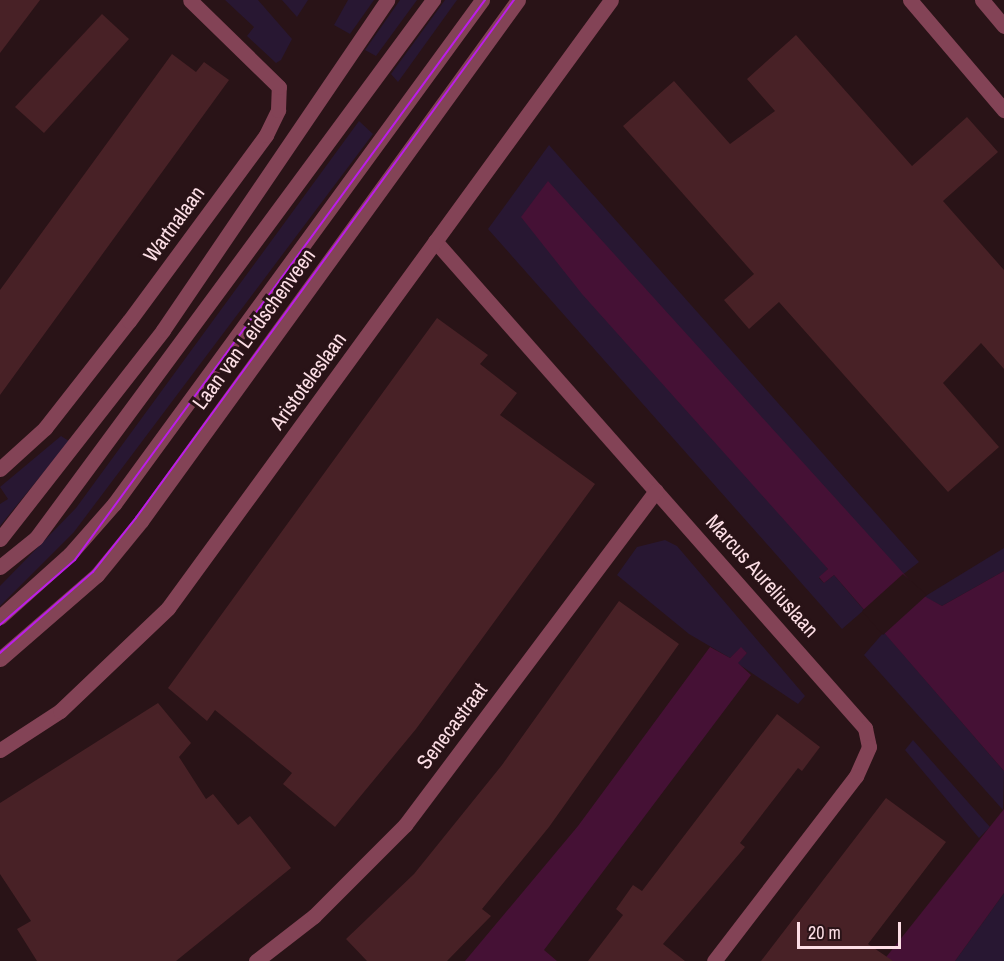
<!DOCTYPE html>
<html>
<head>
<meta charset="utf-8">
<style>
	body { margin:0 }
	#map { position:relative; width:1004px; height:961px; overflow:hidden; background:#291317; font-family:"Archivo Narrow",sans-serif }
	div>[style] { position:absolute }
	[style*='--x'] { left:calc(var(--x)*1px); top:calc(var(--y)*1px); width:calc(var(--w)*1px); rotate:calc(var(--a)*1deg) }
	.green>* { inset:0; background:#281732 }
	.water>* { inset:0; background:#451135 }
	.pier>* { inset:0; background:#291317 }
	.building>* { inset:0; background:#482126 }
	.minor>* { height:15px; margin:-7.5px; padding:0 7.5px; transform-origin:7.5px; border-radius:7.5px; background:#834356 }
	.tram>* { height:1.5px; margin:-0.75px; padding:0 0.75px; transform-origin:0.75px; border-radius:0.75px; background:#bb1de9 }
	span { translate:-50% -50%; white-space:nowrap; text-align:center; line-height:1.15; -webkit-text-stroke:6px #291317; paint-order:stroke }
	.street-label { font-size:21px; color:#fcdee5 }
	.scale { position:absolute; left:797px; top:922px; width:104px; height:27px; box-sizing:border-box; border:3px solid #fcdee5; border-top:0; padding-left:8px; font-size:18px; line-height:21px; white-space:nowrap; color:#fcdee5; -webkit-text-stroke:4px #291317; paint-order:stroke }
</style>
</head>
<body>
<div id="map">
	<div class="green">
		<div style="clip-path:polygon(225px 0,258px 0,292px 39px,281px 60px,276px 63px,247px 36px,254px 27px)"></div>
		<div style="clip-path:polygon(282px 0,308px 0,297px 17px)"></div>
		<div style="clip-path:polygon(348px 0,374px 0,350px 34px,334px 25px)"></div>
		<div style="clip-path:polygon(400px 0,417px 0,376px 56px,365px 50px)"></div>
		<div style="clip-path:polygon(445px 0,457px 0,398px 82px,391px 74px)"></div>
		<div style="clip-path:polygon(359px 121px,373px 134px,74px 532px,0 606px,0 586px,76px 508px)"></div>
		<div style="clip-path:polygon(549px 145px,919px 562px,901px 576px,548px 182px,828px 569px,819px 578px,824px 583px,834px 575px,864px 610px,842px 629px,488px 229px)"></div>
		<div style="clip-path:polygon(61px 436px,69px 441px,0 526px,0 504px,8px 499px,0 487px)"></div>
		<div style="clip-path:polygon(665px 540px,677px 546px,805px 696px,798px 704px,737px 663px,747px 653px,741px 648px,730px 658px,689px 634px,617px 575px,637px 547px)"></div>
		<div style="clip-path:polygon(1004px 548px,1004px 571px,942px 606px,924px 597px)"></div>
		<div style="clip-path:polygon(884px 632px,1004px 771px,1003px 810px,864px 655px)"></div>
		<div style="clip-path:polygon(913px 740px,990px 827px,979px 838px,905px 750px)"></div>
		<div style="clip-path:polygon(1004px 893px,1004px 961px,955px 961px)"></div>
	</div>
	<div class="water">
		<div style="clip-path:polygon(548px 181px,924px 596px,942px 606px,1004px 571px,1004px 771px,834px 575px,824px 583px,819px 577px,828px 569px,582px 294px,521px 217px)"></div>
		<div style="clip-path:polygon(710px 647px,730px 658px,741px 647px,747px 653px,738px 663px,751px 675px,544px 950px,557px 961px,465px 961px,578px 826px)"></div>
		<div style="clip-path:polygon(1004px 809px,1004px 893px,955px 961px,883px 961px)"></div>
	</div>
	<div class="pier">
		<div style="clip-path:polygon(903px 574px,927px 595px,883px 635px,862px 611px)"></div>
	</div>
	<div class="building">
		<div style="clip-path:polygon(0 0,40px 0,0 53px)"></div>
		<div style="clip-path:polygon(102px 14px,129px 39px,44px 133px,15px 107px)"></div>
		<div style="clip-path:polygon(796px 35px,912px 166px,967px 117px,998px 152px,943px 201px,1004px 270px,1004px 369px,981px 343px,943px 383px,999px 447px,948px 492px,779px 302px,749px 329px,724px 300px,754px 274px,623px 126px,674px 81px,730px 144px,775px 111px,747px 79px)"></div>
		<div style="clip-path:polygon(172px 54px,196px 72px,204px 62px,229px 80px,0 395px,0 290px)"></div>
		<div style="clip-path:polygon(437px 318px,488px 355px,480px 364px,517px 393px,500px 415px,595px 484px,416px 729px,335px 827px,283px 784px,292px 773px,215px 710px,207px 721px,168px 688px)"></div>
		<div style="clip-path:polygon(619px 601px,679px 644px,549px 827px,482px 909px,491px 916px,447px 961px,367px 961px,346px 939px,414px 874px,502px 765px)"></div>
		<div style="clip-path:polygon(158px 703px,191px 743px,179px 757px,206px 799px,213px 794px,238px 825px,250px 816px,291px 868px,176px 961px,37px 961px,17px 929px,31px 921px,0 874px,0 803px)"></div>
		<div style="clip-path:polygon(777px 714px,820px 747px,802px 771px,798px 768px,740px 843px,745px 847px,663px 944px,685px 961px,588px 961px,623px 915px,616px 909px,633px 885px,642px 891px)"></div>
		<div style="clip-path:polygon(886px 798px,946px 842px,868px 944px,893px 961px,761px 961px)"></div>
	</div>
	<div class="minor">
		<div style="--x:910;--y:0;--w:145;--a:49.5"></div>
		<div style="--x:982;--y:0;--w:34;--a:50"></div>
		<div style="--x:435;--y:241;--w:650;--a:48.56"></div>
		<div style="--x:865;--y:728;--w:19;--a:78"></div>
		<div style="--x:869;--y:747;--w:32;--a:114"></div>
		<div style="--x:856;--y:776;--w:233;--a:127.5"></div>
		<div style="--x:0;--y:469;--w:61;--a:-42.3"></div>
		<div style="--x:45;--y:428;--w:136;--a:-51.9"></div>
		<div style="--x:129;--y:321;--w:231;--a:-53.6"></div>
		<div style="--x:266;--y:135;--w:28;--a:-64"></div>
		<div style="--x:278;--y:110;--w:23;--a:-88"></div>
		<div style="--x:279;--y:87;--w:124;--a:-135.7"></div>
		<div style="--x:0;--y:539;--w:265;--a:-52"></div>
		<div style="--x:163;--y:330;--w:399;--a:-55.8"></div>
		<div style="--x:0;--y:567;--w:46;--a:-38.9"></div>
		<div style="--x:36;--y:538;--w:669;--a:-53.58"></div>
		<div style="--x:0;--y:617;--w:94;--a:-42"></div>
		<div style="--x:70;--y:554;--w:67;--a:-48.7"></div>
		<div style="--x:114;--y:504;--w:624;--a:-53.86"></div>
		<div style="--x:0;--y:659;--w:128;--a:-40.9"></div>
		<div style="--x:97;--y:575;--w:70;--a:-50.8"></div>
		<div style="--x:141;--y:521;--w:643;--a:-54.11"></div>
		<div style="--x:0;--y:750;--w:72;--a:-33"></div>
		<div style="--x:60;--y:711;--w:149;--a:-43.6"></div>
		<div style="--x:168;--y:608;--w:752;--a:-53.92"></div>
		<div style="--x:256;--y:961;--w:73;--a:-37.8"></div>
		<div style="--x:314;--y:916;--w:129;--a:-45"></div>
		<div style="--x:405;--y:825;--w:418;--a:-53.1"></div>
	</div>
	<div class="tram">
		<div style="--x:0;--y:625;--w:99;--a:-40.9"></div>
		<div style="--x:75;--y:560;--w:694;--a:-53.79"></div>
		<div style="--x:0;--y:653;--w:123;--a:-41.1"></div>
		<div style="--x:93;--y:572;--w:69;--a:-51.5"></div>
		<div style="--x:136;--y:518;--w:641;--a:-53.88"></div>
	</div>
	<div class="street-label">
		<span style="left:174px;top:224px;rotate:-54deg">Wartnalaan</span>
		<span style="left:254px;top:329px;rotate:-54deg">Laan van Leidschenveen</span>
		<span style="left:308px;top:381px;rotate:-54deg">Aristoteleslaan</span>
		<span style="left:762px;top:576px;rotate:48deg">Marcus Aureliuslaan</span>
		<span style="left:452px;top:726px;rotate:-53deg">Senecastraat</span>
	</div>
	<div class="scale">20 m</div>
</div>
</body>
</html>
